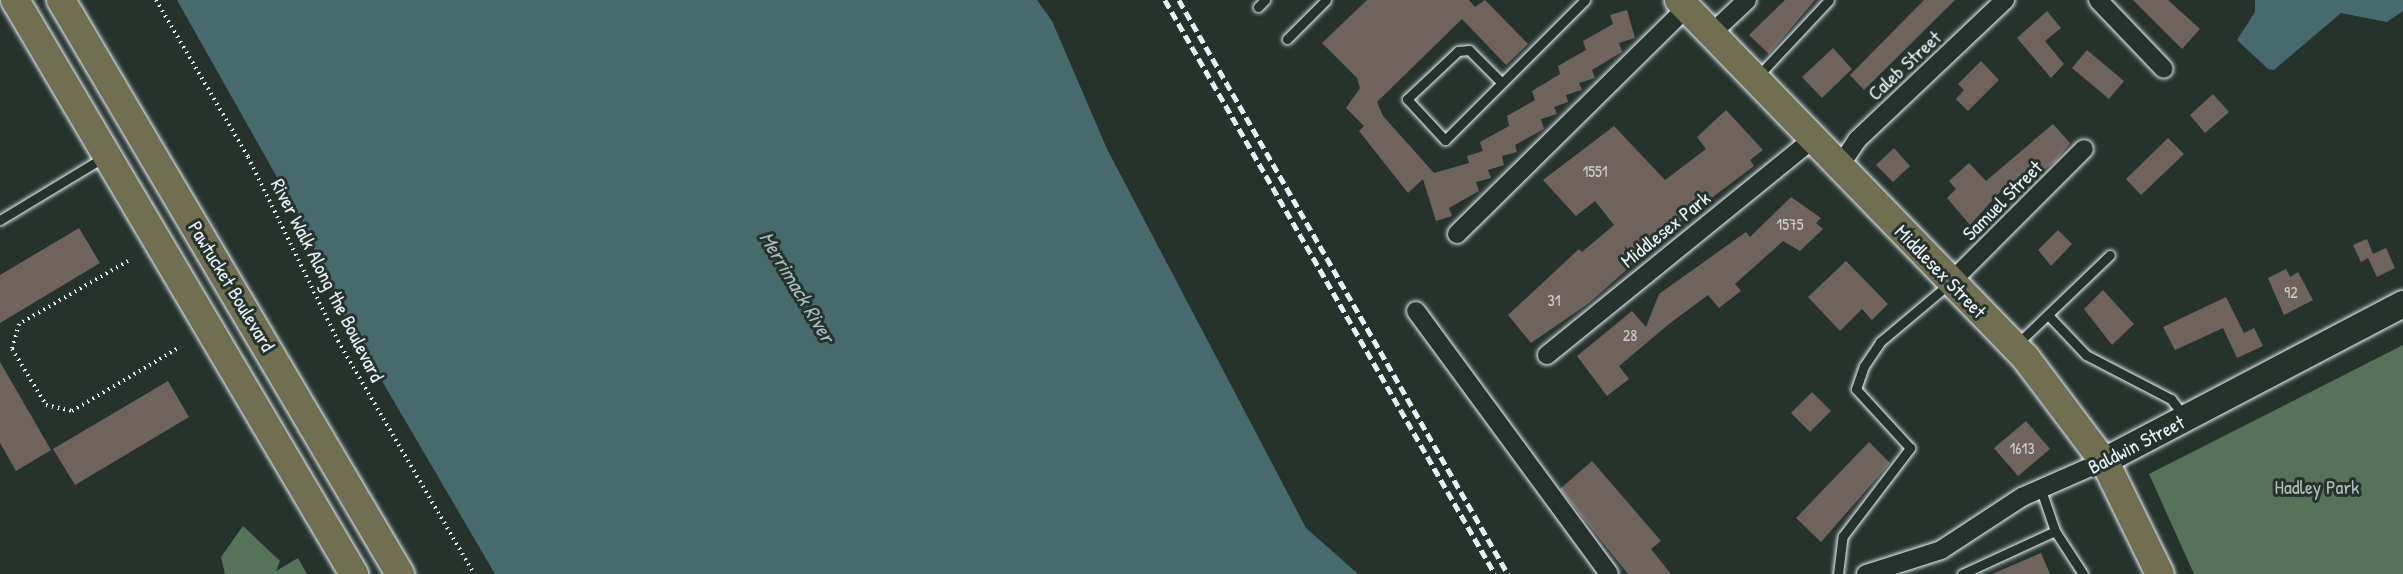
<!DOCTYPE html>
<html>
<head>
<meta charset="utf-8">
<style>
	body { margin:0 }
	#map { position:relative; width:2403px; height:574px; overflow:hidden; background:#26332d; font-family:"Patrick Hand",sans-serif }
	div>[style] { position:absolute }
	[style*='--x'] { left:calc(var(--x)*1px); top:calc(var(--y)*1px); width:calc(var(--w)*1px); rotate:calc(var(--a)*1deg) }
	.green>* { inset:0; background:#567259 }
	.water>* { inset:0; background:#476a6d }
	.building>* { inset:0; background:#6f635d }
	.path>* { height:4px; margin-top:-2px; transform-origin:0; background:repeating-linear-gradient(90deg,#e8f1f8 0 1.5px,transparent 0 6px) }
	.roads { filter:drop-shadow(0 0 2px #e8f1f8) drop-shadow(0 0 2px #e8f1f8) }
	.lane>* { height:9px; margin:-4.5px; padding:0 4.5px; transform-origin:4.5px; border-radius:4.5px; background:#26332d }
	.street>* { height:18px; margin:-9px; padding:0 9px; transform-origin:9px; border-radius:9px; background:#26332d }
	.secondary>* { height:26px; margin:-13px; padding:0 13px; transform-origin:13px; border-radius:13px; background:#26332d }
	.primary>* { height:28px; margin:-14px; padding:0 14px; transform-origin:14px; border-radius:14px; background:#716f52 }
	.rail>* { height:4.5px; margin-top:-2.25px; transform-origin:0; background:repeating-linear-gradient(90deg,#e8f1f8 0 9px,transparent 0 13.5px) }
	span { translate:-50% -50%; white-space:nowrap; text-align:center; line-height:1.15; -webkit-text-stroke:6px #26332d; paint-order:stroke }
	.number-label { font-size:16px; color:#caced1 }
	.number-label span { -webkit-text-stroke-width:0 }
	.street-label { font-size:20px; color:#e8f1f8 }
	.park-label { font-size:20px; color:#aebeb8 }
	.water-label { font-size:21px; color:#a8bbc0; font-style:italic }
</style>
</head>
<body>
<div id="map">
	<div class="green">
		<div style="clip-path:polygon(2403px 345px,2403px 574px,2194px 574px,2149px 474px)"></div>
		<div style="clip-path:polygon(243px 526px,280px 561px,276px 571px,298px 558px,307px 574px,225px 574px,221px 557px)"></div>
	</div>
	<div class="water">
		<div style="clip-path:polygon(177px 0,1037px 0,1052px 21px,1107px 149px,1306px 528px,1358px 574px,495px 574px,337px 304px,304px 225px)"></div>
		<div style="clip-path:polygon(2255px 0,2403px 0,2403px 11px,2387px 22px,2341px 13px,2274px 70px,2268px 69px,2237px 40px,2255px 12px)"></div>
	</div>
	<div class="building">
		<div style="clip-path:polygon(1367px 0,1469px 0,1475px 7px,1485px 0,1528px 44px,1506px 65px,1462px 19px,1377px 102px,1383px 116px,1434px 173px,1469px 163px,1467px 156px,1483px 151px,1480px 142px,1509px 126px,1507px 116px,1535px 100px,1532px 91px,1560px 74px,1558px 66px,1586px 50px,1583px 41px,1613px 24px,1610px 15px,1627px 10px,1635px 38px,1619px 43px,1622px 52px,1592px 70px,1595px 78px,1579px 83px,1582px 90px,1566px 95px,1568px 102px,1554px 107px,1557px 114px,1541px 119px,1544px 129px,1515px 145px,1517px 152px,1502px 156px,1504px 165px,1488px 170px,1491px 178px,1476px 182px,1479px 191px,1449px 208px,1452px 216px,1436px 221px,1423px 179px,1408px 193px,1359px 131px,1364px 126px,1346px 108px,1360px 88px,1357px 78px,1322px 43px)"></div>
		<div style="clip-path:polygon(1785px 0,1815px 0,1769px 54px,1749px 35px)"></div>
		<div style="clip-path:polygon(1924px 0,1955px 0,1864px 90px,1850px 75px)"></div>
		<div style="clip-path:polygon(2133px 0,2168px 0,2200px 29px,2182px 49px)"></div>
		<div style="clip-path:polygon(2047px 11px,2061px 28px,2045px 41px,2064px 64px,2051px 78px,2017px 38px)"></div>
		<div style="clip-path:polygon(1833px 48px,1852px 69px,1822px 98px,1802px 77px)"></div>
		<div style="clip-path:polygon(2087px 50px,2124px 81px,2109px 99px,2072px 68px)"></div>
		<div style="clip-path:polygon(1981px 61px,1999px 80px,1968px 111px,1956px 99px,1964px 90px,1958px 84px)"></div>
		<div style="clip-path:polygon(2213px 94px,2229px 112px,2205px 133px,2190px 115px)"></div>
		<div style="clip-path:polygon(1726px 110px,1763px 150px,1750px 160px,1754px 166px,1685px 218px,1589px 303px,1531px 343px,1508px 315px,1579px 249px,1582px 252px,1614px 225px,1595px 201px,1576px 216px,1543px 180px,1614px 126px,1665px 180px,1706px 149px,1697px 137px)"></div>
		<div style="clip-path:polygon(2053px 124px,2070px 143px,2055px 162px,2017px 188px,2010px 181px,1970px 225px,1947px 198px,1956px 189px,1949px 181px,1969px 163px,1986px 181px)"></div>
		<div style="clip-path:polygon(2168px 138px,2184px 154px,2141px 195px,2126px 179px)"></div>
		<div style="clip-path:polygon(1894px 148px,1910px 166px,1893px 182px,1876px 165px)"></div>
		<div style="clip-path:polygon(1791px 197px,1821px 218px,1816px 223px,1823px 229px,1800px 251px,1783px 241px,1735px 284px,1741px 291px,1719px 308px,1708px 295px,1669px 324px,1619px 366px,1629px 379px,1607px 396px,1577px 356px,1632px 311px,1646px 327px,1659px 294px,1746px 232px,1750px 237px)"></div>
		<div style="clip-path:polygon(79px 228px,100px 263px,0 323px,0 275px)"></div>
		<div style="clip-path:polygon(2058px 230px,2072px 244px,2051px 266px,2038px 250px)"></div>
		<div style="clip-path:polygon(2367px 239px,2373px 254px,2386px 248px,2395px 268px,2377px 277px,2368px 258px,2361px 262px,2353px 245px)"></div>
		<div style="clip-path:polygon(1846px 261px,1888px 304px,1872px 320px,1862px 309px,1840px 331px,1808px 297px)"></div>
		<div style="clip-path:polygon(2286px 269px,2290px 277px,2298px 272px,2313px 300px,2284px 315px,2268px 278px)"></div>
		<div style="clip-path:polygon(2103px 290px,2134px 324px,2112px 345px,2084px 309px)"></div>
		<div style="clip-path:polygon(2226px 297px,2244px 333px,2254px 328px,2263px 346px,2237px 358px,2223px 328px,2175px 350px,2163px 327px)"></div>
		<div style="clip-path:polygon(0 362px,51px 450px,16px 471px,0 443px)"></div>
		<div style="clip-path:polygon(168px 381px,189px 417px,75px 485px,53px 449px)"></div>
		<div style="clip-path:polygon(1812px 392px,1831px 411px,1810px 432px,1791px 413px)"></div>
		<div style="clip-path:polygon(2026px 421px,2050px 449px,2018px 476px,1994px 448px)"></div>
		<div style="clip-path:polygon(1869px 442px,1890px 463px,1821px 542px,1796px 518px)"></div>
		<div style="clip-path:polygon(1592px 461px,1661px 541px,1651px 549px,1671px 574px,1628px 574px,1560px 489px)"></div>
		<div style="clip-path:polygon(2041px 553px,2050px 574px,1992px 574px)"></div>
	</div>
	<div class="path">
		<div style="--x:156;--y:0;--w:182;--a:59.6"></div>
		<div style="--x:248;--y:157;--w:205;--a:63.9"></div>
		<div style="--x:338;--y:341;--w:270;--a:59.7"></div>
		<div style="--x:128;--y:261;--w:126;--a:150"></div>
		<div style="--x:19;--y:324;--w:26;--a:106"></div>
		<div style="--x:12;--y:349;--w:66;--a:58.7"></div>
		<div style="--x:46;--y:405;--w:27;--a:13"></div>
		<div style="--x:72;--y:411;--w:126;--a:-30.7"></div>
	</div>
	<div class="roads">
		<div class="lane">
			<div style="--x:1258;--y:7;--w:10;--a:-45"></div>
			<div style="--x:1287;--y:39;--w:55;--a:-45"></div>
			<div style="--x:1757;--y:77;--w:105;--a:-46.9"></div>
			<div style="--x:1501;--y:82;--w:45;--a:-135"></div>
			<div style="--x:1469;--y:50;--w:11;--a:175"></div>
			<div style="--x:1458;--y:51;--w:70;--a:136.7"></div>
			<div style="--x:1407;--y:99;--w:56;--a:47.2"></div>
			<div style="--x:1445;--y:140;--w:198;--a:-45"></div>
			<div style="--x:0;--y:220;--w:122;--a:-31.2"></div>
			<div style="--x:2048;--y:315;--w:55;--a:46.5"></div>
			<div style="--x:2086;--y:355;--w:96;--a:27.4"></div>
			<div style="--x:2171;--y:399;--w:21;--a:53"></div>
			<div style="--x:2016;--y:345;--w:130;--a:-43.8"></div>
			<div style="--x:2041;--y:490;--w:43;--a:71.1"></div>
			<div style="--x:2055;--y:531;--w:51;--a:56.9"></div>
			<div style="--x:1838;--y:574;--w:38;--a:-83"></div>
			<div style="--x:1843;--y:536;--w:111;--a:-52.7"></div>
			<div style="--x:1910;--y:448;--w:80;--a:-132.5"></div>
			<div style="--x:1856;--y:389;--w:24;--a:-71"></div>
			<div style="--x:1864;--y:366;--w:29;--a:-56"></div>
			<div style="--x:1880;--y:342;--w:92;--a:-40.1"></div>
			<div style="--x:1962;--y:574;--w:102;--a:-24.8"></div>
		</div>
		<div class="street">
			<div style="--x:2098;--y:0;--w:95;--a:46.3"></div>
			<div style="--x:1712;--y:33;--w:48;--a:-43.3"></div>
			<div style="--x:1839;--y:167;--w:32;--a:-56"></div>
			<div style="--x:1857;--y:140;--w:204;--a:-43.4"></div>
			<div style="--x:1457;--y:234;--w:322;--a:-44.6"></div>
			<div style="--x:1951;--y:282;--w:188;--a:-45"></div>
			<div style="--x:1416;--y:311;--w:326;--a:53.7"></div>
			<div style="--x:1547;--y:355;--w:343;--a:-39.1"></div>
			<div style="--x:1866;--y:574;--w:79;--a:-17.7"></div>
			<div style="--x:1941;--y:550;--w:97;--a:-33.2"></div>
			<div style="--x:2022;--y:497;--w:90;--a:-23.7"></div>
		</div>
		<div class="secondary">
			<div style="--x:2104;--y:461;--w:338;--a:-27.7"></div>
		</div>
		<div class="primary">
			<div style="--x:15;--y:0;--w:667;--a:59.43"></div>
			<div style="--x:61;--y:0;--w:667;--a:59.43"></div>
			<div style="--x:1679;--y:0;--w:497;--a:45.9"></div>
			<div style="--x:2025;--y:357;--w:136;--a:53"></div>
			<div style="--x:2107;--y:466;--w:120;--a:63.9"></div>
		</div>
	</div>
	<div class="rail">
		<div style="--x:1165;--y:0;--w:662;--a:60.1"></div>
		<div style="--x:1179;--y:0;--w:662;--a:60.18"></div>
	</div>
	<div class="number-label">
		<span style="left:1595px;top:171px">1551</span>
		<span style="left:1790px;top:224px">1575</span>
		<span style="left:2291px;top:292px">92</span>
		<span style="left:1554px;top:300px">31</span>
		<span style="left:1630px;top:335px">28</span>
		<span style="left:2022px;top:448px">1613</span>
	</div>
	<div class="street-label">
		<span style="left:1904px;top:65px;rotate:-43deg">Caleb Street</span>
		<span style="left:2002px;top:200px;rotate:-45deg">Samuel Street</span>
		<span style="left:1665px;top:229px;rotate:-39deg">Middlesex Park</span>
		<span style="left:1941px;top:271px;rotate:46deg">Middlesex Street</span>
		<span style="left:328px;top:280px;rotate:63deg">River Walk Along the Boulevard</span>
		<span style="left:232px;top:286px;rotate:59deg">Pawtucket Boulevard</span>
		<span style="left:2136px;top:444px;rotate:-27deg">Baldwin Street</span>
	</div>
	<div class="park-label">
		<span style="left:2317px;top:486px">Hadley Park</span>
	</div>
	<div class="water-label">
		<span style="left:797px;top:287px;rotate:59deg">Merrimack River</span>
	</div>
</div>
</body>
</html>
